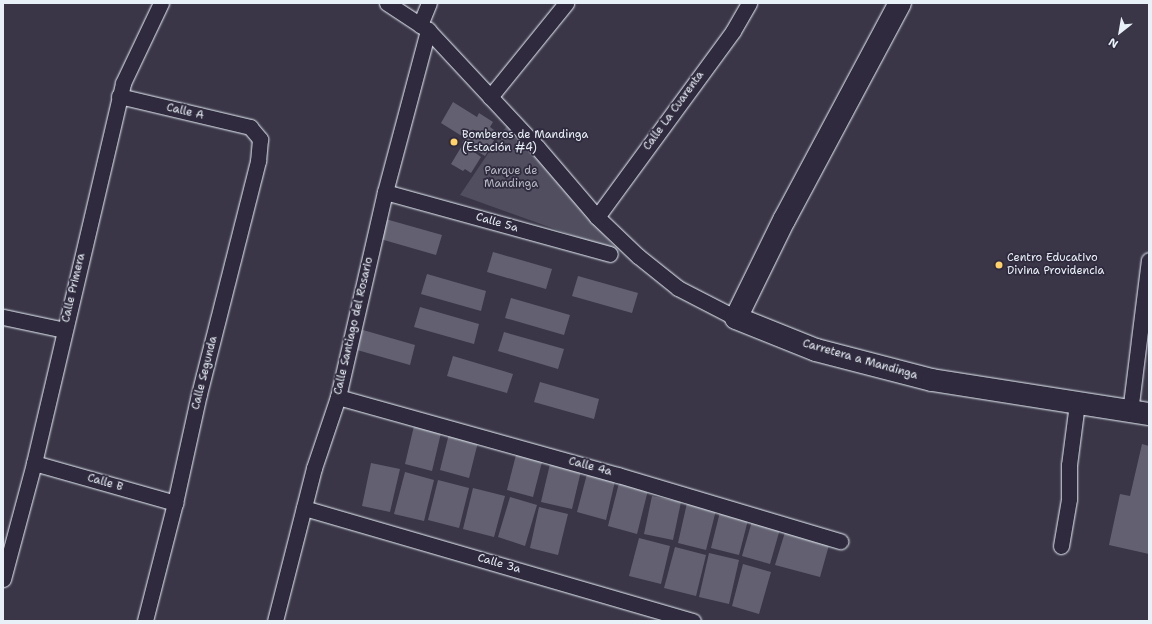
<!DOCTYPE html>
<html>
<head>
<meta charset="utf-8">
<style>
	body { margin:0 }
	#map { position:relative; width:1152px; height:624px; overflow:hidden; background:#3a3648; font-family:"Shantell Sans",sans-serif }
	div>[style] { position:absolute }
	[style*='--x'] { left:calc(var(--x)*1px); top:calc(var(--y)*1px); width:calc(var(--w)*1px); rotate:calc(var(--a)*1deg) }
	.green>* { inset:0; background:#504e5f }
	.building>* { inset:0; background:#636171 }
	.roads { filter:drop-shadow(0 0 1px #e8f1f8) drop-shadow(0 0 1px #e8f1f8) }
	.street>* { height:15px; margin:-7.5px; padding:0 7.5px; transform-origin:7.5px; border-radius:7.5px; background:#2f2a3d }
	.secondary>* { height:22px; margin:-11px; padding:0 11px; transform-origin:11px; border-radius:11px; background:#2f2a3d }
	.dots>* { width:11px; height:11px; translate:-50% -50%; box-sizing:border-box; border:2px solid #2f2a3d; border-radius:50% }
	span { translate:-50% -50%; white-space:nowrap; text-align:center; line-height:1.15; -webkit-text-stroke:3.5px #2f2a3d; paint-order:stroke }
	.street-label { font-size:11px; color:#e8f1f8 }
	.poi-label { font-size:11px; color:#e8f1f8 }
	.left { translate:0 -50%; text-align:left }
	.park-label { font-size:11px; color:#b3b8c2 }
	.frame { position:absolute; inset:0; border:4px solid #e8f1f8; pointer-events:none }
	.north { position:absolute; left:1100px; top:12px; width:40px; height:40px; -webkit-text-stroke:3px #2f2a3d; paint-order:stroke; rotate:211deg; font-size:11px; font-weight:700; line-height:16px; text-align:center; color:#e8f1f8 }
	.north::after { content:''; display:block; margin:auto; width:14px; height:18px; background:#e8f1f8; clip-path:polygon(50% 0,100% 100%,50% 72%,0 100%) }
</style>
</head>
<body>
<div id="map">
	<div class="green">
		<div style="clip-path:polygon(508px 124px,619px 252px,460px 195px)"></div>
	</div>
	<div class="building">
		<div style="clip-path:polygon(453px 102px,477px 117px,479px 113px,493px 122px,490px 127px,498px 133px,485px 156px,475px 150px,474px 152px,481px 157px,471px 173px,465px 169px,463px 171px,451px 164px,463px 144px,462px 143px,465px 138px,441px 123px)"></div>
		<div style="clip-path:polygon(382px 218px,442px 235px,436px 255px,377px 238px)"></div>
		<div style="clip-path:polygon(493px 252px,552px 269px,546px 289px,487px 272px)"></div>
		<div style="clip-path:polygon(427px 274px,486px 291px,481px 311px,421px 294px)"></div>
		<div style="clip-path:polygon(578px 276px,638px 293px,632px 313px,572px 296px)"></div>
		<div style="clip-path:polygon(511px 298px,570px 315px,564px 335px,505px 318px)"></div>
		<div style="clip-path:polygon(420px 307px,479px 324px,474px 344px,414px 327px)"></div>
		<div style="clip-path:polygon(356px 328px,415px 345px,410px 365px,350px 348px)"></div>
		<div style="clip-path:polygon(504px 332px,564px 349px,558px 369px,498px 351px)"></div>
		<div style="clip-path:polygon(453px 356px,513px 374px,507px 393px,447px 376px)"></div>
		<div style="clip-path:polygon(540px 382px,599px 399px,594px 419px,534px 402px)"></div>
		<div style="clip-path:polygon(414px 426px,441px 433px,432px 471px,405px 464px)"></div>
		<div style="clip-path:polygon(449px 434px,478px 442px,469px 478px,440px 470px)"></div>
		<div style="clip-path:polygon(1142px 444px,1149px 446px,1149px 554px,1109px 545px,1120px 494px,1130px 496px)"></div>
		<div style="clip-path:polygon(516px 455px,542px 462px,533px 497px,507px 490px)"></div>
		<div style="clip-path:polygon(371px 463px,400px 469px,390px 512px,362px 506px)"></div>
		<div style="clip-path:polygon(550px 464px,581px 471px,572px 509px,541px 502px)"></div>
		<div style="clip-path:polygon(405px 472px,434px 480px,424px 521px,394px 514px)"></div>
		<div style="clip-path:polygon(587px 474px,615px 481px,606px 520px,577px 512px)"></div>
		<div style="clip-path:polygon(438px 480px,469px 488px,459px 528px,428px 520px)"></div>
		<div style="clip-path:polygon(619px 483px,648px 490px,637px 534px,608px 526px)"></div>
		<div style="clip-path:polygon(473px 488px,505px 496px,494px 537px,463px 529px)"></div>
		<div style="clip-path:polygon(652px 496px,681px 502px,673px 540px,644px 534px)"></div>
		<div style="clip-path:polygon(510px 497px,537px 505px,525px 546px,498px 537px)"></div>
		<div style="clip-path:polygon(687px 503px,716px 510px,706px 550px,678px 543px)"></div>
		<div style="clip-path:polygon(539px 507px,568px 514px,558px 555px,530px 548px)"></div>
		<div style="clip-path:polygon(720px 512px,748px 520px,739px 555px,711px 548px)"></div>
		<div style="clip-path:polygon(752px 521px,780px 529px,770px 564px,742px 556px)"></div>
		<div style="clip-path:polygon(785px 532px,829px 545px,820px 577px,775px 565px)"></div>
		<div style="clip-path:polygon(639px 538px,670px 546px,661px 584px,629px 576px)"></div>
		<div style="clip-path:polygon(675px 547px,706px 555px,696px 596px,664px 588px)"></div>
		<div style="clip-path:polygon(709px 553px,739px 560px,729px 604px,699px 597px)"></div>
		<div style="clip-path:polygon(743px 564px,771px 572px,759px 614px,732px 606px)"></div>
	</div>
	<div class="roads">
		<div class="street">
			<div style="--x:387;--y:3;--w:49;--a:33.4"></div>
			<div style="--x:428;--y:30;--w:160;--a:47"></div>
			<div style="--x:537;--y:147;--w:92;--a:49.4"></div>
			<div style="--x:597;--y:217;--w:57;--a:43.6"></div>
			<div style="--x:638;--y:256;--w:51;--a:38.7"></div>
			<div style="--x:678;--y:288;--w:65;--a:27.3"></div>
			<div style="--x:420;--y:25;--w:24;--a:-68"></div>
			<div style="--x:119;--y:96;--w:135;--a:13.3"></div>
			<div style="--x:250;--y:127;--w:16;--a:50"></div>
			<div style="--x:260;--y:139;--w:22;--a:95"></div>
			<div style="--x:258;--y:161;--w:240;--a:104.2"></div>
			<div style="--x:199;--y:394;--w:112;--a:102.4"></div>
			<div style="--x:175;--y:503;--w:122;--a:104.3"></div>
			<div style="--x:490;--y:97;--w:121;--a:-51"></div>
			<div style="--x:385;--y:192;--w:233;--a:15.4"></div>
			<div style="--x:597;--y:217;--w:230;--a:-53.8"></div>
			<div style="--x:733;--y:31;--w:32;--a:-60"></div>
			<div style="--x:3;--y:317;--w:62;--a:12"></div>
			<div style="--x:338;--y:397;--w:291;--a:15.6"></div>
			<div style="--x:618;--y:475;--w:232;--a:16.6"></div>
			<div style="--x:1130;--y:412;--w:153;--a:-82.9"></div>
			<div style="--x:34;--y:463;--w:147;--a:15.8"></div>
			<div style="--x:304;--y:508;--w:405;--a:16.2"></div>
			<div style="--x:1061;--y:546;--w:48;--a:-80.3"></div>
			<div style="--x:1069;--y:499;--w:34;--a:-90"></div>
			<div style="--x:1069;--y:465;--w:63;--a:-82.6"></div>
			<div style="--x:3;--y:579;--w:120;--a:-75"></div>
			<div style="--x:34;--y:463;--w:390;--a:-76.8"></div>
			<div style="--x:123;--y:83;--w:89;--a:-64.6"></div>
			<div style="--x:275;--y:621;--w:158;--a:-75.7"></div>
			<div style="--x:314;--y:468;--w:75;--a:-71.3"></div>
			<div style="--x:338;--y:397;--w:210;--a:-77.1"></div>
			<div style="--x:385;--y:192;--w:168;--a:-75.1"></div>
		</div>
		<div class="secondary">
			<div style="--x:900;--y:3;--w:246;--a:118.1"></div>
			<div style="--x:784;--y:220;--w:109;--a:116.1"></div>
			<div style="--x:736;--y:318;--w:86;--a:21.8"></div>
			<div style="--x:816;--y:350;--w:120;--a:14.5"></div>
			<div style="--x:932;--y:380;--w:220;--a:8.9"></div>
		</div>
	</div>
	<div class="dots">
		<div style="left:454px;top:142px;background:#ffd166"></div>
		<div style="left:999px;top:265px;background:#ffd166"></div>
	</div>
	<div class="street-label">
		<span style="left:674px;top:111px;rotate:-54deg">Calle La Cuarenta</span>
		<span style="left:185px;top:112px;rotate:13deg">Calle A</span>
		<span style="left:497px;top:223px;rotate:16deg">Calle 5a</span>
		<span style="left:74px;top:288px;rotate:-77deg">Calle Primera</span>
		<span style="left:354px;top:326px;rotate:-77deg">Calle Santiago del Rosario</span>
		<span style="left:860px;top:360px;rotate:16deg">Carretera a Mandinga</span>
		<span style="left:205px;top:373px;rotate:-76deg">Calle Segunda</span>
		<span style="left:590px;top:467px;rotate:15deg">Calle 4a</span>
		<span style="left:105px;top:483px;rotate:16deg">Calle B</span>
		<span style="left:499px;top:564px;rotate:16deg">Calle 3a</span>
	</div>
	<div class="poi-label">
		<span class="left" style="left:462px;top:142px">Bomberos de Mandinga<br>(Estación #4)</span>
		<span class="left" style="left:1007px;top:265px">Centro Educativo<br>Divina Providencia</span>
	</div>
	<div class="park-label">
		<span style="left:511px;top:178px">Parque de<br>Mandinga</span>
	</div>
	<div class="frame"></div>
	<div class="north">N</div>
</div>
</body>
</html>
